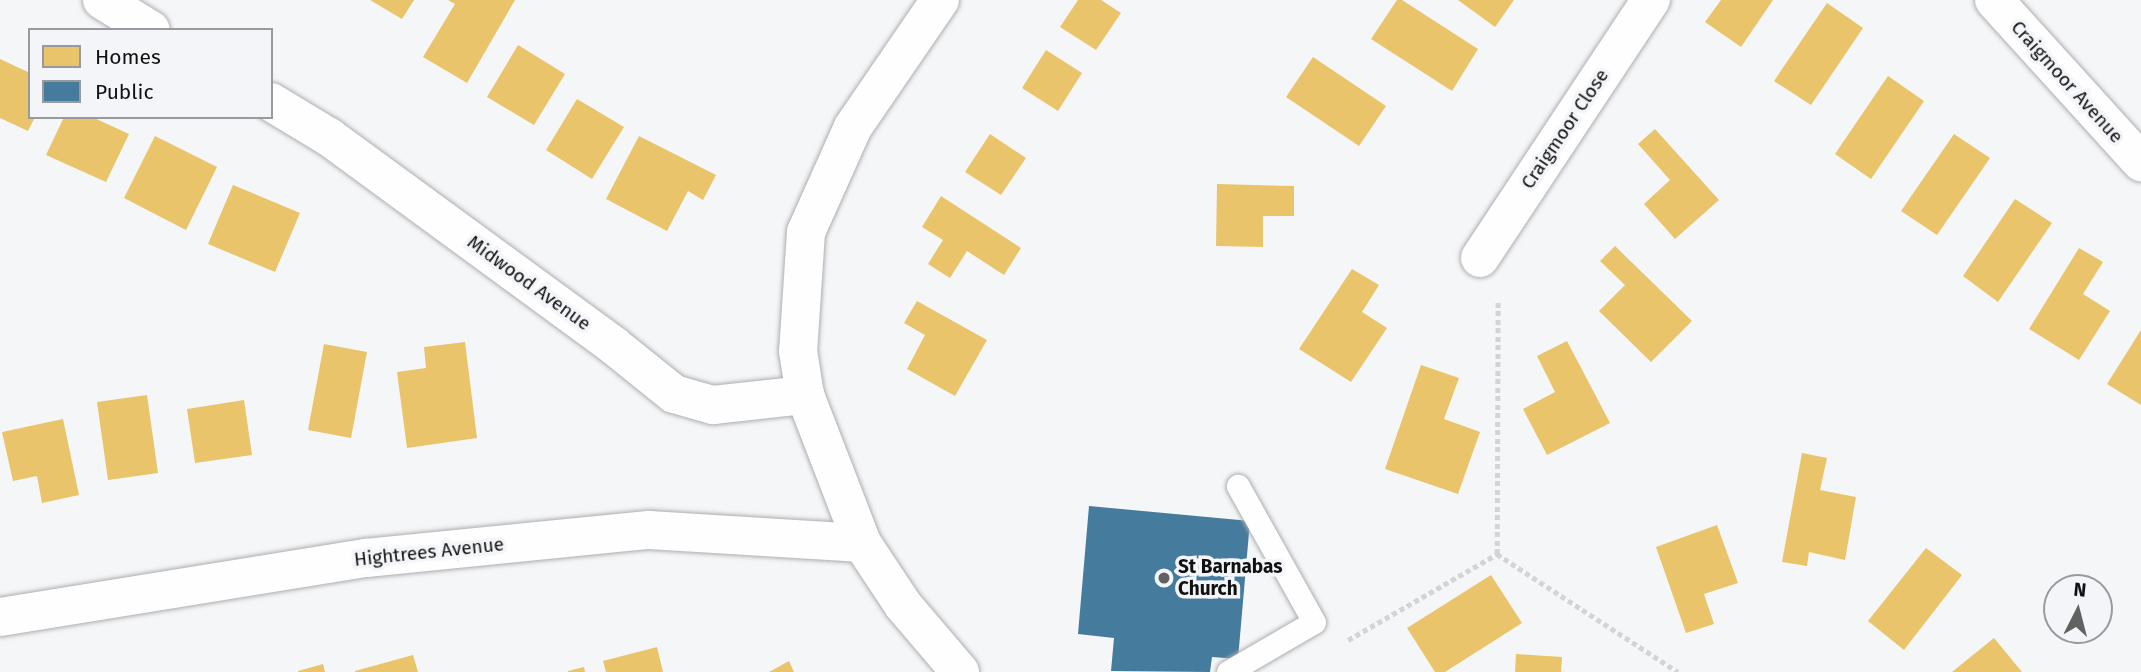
<!DOCTYPE html>
<html>
<head>
<meta charset="utf-8">
<style>
	body { margin:0 }
	#map { position:relative; width:2141px; height:672px; overflow:hidden; background:#f5f6f8; font-family:"Fira Sans",sans-serif }
	div>[style] { position:absolute }
	[style*='--x'] { left:calc(var(--x)*1px); top:calc(var(--y)*1px); width:calc(var(--w)*1px); rotate:calc(var(--a)*1deg) }
	.homes>* { inset:0; background:#e9c46a }
	.public>* { inset:0; background:#457b9d }
	.path>* { height:4.5px; margin-top:-2.25px; transform-origin:0; background:repeating-linear-gradient(90deg,#d4d4d5 0 5px,transparent 0 8.5px) }
	.roads { filter:drop-shadow(0 0 2px #aeaeb0) drop-shadow(0 0 2px #aeaeb0) }
	.lane>* { height:23px; margin:-11.5px; padding:0 11.5px; transform-origin:11.5px; border-radius:11.5px; background:#fefefe }
	.street>* { height:38px; margin:-19px; padding:0 19px; transform-origin:19px; border-radius:19px; background:#fefefe }
	.dots>* { width:19px; height:19px; translate:-50% -50%; box-sizing:border-box; border:4px solid #f4f5f9; border-radius:50% }
	span { translate:-50% -50%; white-space:nowrap; text-align:center; line-height:1.15; -webkit-text-stroke:7px #f4f5f9; paint-order:stroke }
	.street-label { font-size:19px; color:#111112 }
	.poi-label { font-size:19px; color:#111112; font-weight:700 }
	.left { translate:0 -50%; text-align:left }
	.legend { position:absolute; left:28px; top:28px; width:245px; height:91px; box-sizing:border-box; background:#f4f5f9; border:2px solid #999a9d; margin:0; padding:9px 12px; list-style:none; font-size:21px; color:#111112 }
	.legend li { display:flex; align-items:center; gap:14px; height:35px }
	.legend b { width:35px; border:2px solid #999a9d }
	.north { position:absolute; left:2043px; top:574px; width:70px; height:70px; box-sizing:border-box; background:#f4f5f9; border:2px solid #999a9d; border-radius:50%; rotate:6deg; font-size:19px; font-weight:700; line-height:28px; text-align:center; color:#111112 }
	.north::after { content:''; display:block; margin:auto; width:24px; height:32px; background:#616162; clip-path:polygon(50% 0,100% 100%,50% 72%,0 100%) }
</style>
</head>
<body>
<div id="map">
	<div class="homes">
		<div style="clip-path:polygon(370px 0,414px 0,402px 19px)"></div>
		<div style="clip-path:polygon(448px 0,515px 0,467px 83px,423px 57px,455px 4px)"></div>
		<div style="clip-path:polygon(1078px 0,1101px 0,1121px 13px,1096px 50px,1060px 27px)"></div>
		<div style="clip-path:polygon(1397px 0,1402px 0,1478px 49px,1452px 91px,1371px 39px)"></div>
		<div style="clip-path:polygon(1458px 0,1514px 0,1495px 27px)"></div>
		<div style="clip-path:polygon(1721px 0,1773px 0,1741px 47px,1705px 22px)"></div>
		<div style="clip-path:polygon(1827px 3px,1863px 28px,1811px 105px,1774px 81px)"></div>
		<div style="clip-path:polygon(518px 45px,565px 74px,534px 125px,487px 97px)"></div>
		<div style="clip-path:polygon(1046px 50px,1082px 73px,1058px 111px,1022px 88px)"></div>
		<div style="clip-path:polygon(1313px 57px,1386px 106px,1359px 146px,1286px 97px)"></div>
		<div style="clip-path:polygon(0 59px,30px 73px,30px 117px,35px 117px,28px 131px,0 118px)"></div>
		<div style="clip-path:polygon(1888px 76px,1924px 101px,1871px 179px,1835px 154px)"></div>
		<div style="clip-path:polygon(577px 99px,624px 127px,592px 179px,546px 150px)"></div>
		<div style="clip-path:polygon(64px 117px,92px 117px,129px 134px,106px 182px,46px 155px)"></div>
		<div style="clip-path:polygon(1655px 129px,1719px 200px,1675px 239px,1644px 204px,1670px 180px,1638px 144px)"></div>
		<div style="clip-path:polygon(990px 134px,1026px 158px,1001px 195px,965px 172px)"></div>
		<div style="clip-path:polygon(1954px 134px,1990px 158px,1937px 235px,1901px 211px)"></div>
		<div style="clip-path:polygon(155px 136px,217px 167px,186px 230px,124px 198px)"></div>
		<div style="clip-path:polygon(639px 136px,716px 175px,703px 200px,688px 191px,667px 231px,606px 199px)"></div>
		<div style="clip-path:polygon(1217px 184px,1294px 186px,1294px 216px,1263px 216px,1263px 247px,1216px 246px)"></div>
		<div style="clip-path:polygon(233px 185px,300px 213px,275px 272px,208px 244px)"></div>
		<div style="clip-path:polygon(941px 196px,1021px 248px,1004px 275px,967px 251px,950px 278px,928px 264px,943px 240px,922px 227px)"></div>
		<div style="clip-path:polygon(2015px 199px,2052px 223px,1998px 302px,1963px 276px)"></div>
		<div style="clip-path:polygon(1615px 246px,1692px 321px,1651px 362px,1599px 311px,1625px 285px,1600px 261px)"></div>
		<div style="clip-path:polygon(2079px 248px,2103px 262px,2083px 294px,2110px 311px,2079px 360px,2029px 329px)"></div>
		<div style="clip-path:polygon(1352px 269px,1379px 285px,1362px 312px,1387px 328px,1351px 382px,1299px 349px)"></div>
		<div style="clip-path:polygon(917px 301px,987px 340px,955px 396px,907px 369px,925px 335px,904px 323px)"></div>
		<div style="clip-path:polygon(2141px 330px,2141px 405px,2107px 384px)"></div>
		<div style="clip-path:polygon(1567px 341px,1610px 423px,1547px 455px,1523px 409px,1555px 392px,1537px 356px)"></div>
		<div style="clip-path:polygon(465px 342px,477px 438px,407px 448px,397px 372px,426px 368px,424px 347px)"></div>
		<div style="clip-path:polygon(324px 344px,367px 352px,351px 438px,308px 430px)"></div>
		<div style="clip-path:polygon(1421px 365px,1459px 378px,1444px 419px,1480px 432px,1458px 494px,1385px 469px)"></div>
		<div style="clip-path:polygon(147px 395px,158px 473px,108px 480px,97px 402px)"></div>
		<div style="clip-path:polygon(244px 400px,252px 455px,195px 463px,187px 409px)"></div>
		<div style="clip-path:polygon(63px 419px,79px 495px,42px 503px,37px 476px,13px 481px,2px 432px)"></div>
		<div style="clip-path:polygon(1802px 453px,1827px 458px,1820px 490px,1856px 497px,1845px 560px,1809px 552px,1807px 566px,1782px 562px)"></div>
		<div style="clip-path:polygon(1717px 525px,1738px 583px,1704px 594px,1714px 624px,1686px 633px,1656px 547px)"></div>
		<div style="clip-path:polygon(1926px 548px,1962px 575px,1904px 650px,1868px 621px)"></div>
		<div style="clip-path:polygon(1491px 575px,1522px 623px,1445px 672px,1435px 672px,1407px 628px)"></div>
		<div style="clip-path:polygon(1994px 638px,2022px 672px,1952px 672px)"></div>
		<div style="clip-path:polygon(657px 647px,663px 672px,606px 672px,603px 661px)"></div>
		<div style="clip-path:polygon(1516px 654px,1562px 657px,1561px 672px,1515px 672px)"></div>
		<div style="clip-path:polygon(413px 655px,418px 672px,355px 672px,355px 671px)"></div>
		<div style="clip-path:polygon(789px 661px,794px 672px,769px 672px)"></div>
		<div style="clip-path:polygon(323px 664px,325px 672px,298px 672px,298px 671px)"></div>
		<div style="clip-path:polygon(584px 667px,585px 672px,568px 672px,568px 671px)"></div>
	</div>
	<div class="public">
		<div style="clip-path:polygon(1089px 506px,1250px 521px,1238px 659px,1212px 657px,1210px 672px,1111px 671px,1114px 638px,1078px 634px)"></div>
	</div>
	<div class="path">
		<div style="--x:1497;--y:554;--w:253;--a:-89.8"></div>
		<div style="--x:1348;--y:640;--w:172;--a:-30"></div>
		<div style="--x:1497;--y:554;--w:216;--a:33.1"></div>
	</div>
	<div class="roads">
		<div class="lane">
			<div style="--x:1228;--y:672;--w:99;--a:-30.2"></div>
			<div style="--x:1314;--y:622;--w:156;--a:-119.2"></div>
		</div>
		<div class="street">
			<div style="--x:102;--y:0;--w:57;--a:31.5"></div>
			<div style="--x:940;--y:0;--w:154;--a:124.4"></div>
			<div style="--x:853;--y:127;--w:115;--a:114.1"></div>
			<div style="--x:806;--y:232;--w:119;--a:93.8"></div>
			<div style="--x:798;--y:351;--w:45;--a:81"></div>
			<div style="--x:805;--y:395;--w:159;--a:68.9"></div>
			<div style="--x:862;--y:543;--w:74;--a:56.5"></div>
			<div style="--x:903;--y:605;--w:88;--a:49.6"></div>
			<div style="--x:1994;--y:0;--w:219;--a:47.8"></div>
			<div style="--x:271;--y:102;--w:68;--a:31.1"></div>
			<div style="--x:329;--y:137;--w:352;--a:36.2"></div>
			<div style="--x:613;--y:345;--w:78;--a:38.8"></div>
			<div style="--x:674;--y:394;--w:41;--a:15.8"></div>
			<div style="--x:713;--y:405;--w:93;--a:-6.2"></div>
			<div style="--x:1480;--y:258;--w:310;--a:-56.5"></div>
			<div style="--x:0;--y:617;--w:371;--a:-9.2"></div>
			<div style="--x:366;--y:558;--w:284;--a:-5.7"></div>
			<div style="--x:649;--y:530;--w:213;--a:3.5"></div>
		</div>
	</div>
	<div class="dots">
		<div style="left:1164px;top:578px;background:#616162"></div>
	</div>
	<div class="street-label">
		<span style="left:2067px;top:82px;rotate:48deg">Craigmoor Avenue</span>
		<span style="left:1565px;top:129px;rotate:-56deg">Craigmoor Close</span>
		<span style="left:529px;top:283px;rotate:36deg">Midwood Avenue</span>
		<span style="left:429px;top:552px;rotate:-6deg">Hightrees Avenue</span>
	</div>
	<div class="poi-label">
		<span class="left" style="left:1178px;top:578px">St Barnabas<br>Church</span>
	</div>
	<ul class="legend">
	<li><b style="height:19px;background:#e9c46a"></b>Homes</li>
	<li><b style="height:19px;background:#457b9d"></b>Public</li>
	</ul>
	<div class="north">N</div>
</div>
</body>
</html>
